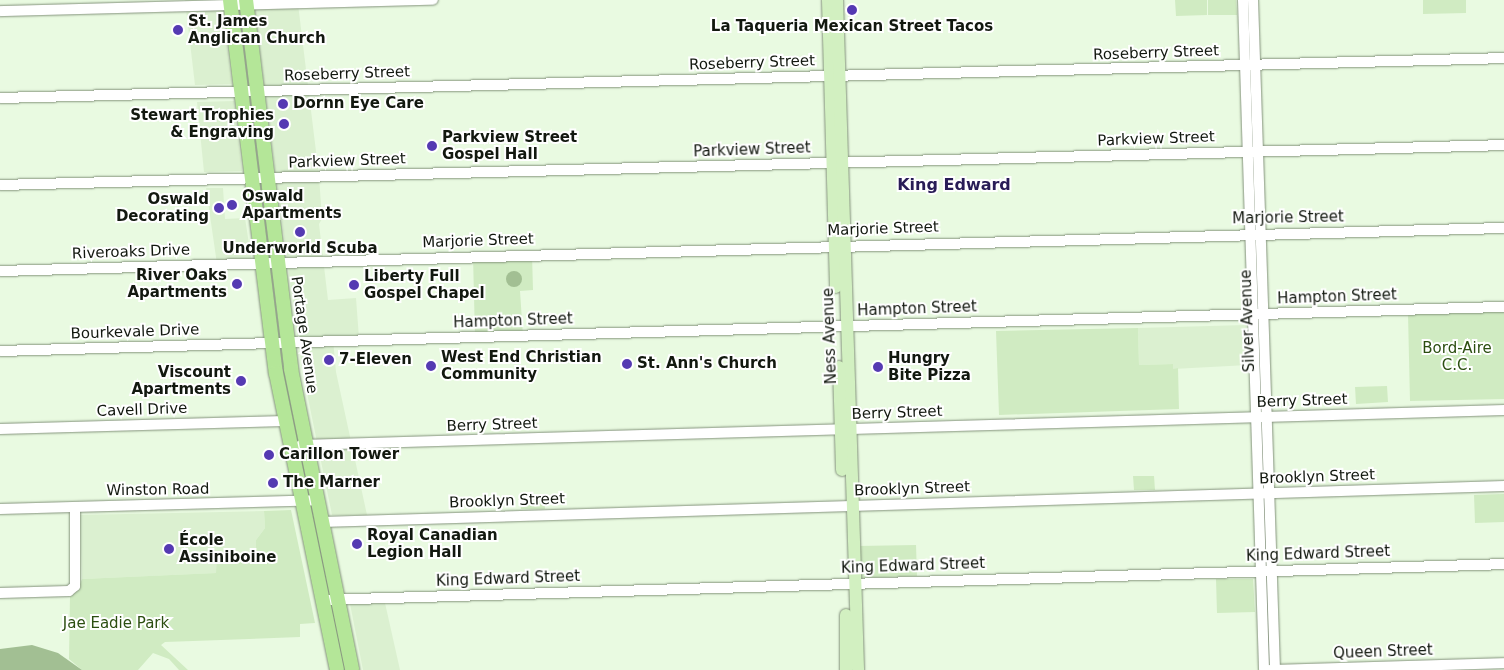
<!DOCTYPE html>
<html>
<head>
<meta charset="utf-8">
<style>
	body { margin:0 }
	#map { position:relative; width:1504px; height:670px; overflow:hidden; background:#e9fae1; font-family:"DejaVu Sans",sans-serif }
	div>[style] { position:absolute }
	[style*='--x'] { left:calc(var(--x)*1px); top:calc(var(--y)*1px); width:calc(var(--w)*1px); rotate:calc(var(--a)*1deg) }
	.built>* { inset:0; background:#dbf0d0 }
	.green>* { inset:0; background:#d0ebc2 }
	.water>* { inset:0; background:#a2bf93 }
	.round { border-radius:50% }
	.roads { filter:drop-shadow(0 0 1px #84937c) drop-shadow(0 0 1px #84937c) }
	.minor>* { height:10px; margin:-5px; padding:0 5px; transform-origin:5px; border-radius:5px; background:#fff }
	.major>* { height:12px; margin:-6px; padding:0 6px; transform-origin:6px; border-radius:6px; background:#d2f0c1 }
	.highway>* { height:14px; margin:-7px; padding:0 7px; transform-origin:7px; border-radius:7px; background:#b4e698 }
	.dots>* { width:14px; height:14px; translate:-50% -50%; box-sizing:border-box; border:2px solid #fff; border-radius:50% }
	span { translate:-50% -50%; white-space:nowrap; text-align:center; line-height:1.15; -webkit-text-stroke:4px #fff; paint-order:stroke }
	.poi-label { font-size:15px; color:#12180f; font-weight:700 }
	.left { translate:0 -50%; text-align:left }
	.right { translate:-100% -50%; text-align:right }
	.street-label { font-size:15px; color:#12180f }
	.park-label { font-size:15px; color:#2b4e10 }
	.neighbourhood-label { font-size:16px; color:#281c56; font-weight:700 }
</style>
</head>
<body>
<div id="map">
	<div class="built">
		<div style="clip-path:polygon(185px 0,221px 0,232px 84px,195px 85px)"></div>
		<div style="clip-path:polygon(298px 4px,319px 176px,322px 219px,319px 224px,328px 300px,356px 298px,359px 338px,333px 340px,336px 372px,367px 515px,332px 515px,302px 369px,276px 177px,254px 5px)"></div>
		<div style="clip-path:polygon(234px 101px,242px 171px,204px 172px,197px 102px)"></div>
		<div style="clip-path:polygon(206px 188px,223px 188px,225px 219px,245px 218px,252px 263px,217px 264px)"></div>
		<div style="clip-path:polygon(1246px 325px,1248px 365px,1173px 369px,1173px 364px,1139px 365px,1138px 328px)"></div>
		<div style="clip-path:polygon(264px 511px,265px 528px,256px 540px,256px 558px,217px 560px,217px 573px,82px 579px,80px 515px)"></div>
		<div style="clip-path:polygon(385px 603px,400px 670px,363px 670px,350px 604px)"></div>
	</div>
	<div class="green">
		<div style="clip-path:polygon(1175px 0,1207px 0,1207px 15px,1176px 16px)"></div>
		<div style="clip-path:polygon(1208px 0,1236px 0,1237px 15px,1208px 15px)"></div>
		<div style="clip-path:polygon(1423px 0,1466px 0,1466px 13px,1423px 14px)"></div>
		<div style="clip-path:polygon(532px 254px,533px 290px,520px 291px,523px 336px,475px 337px,473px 256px)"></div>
		<div style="clip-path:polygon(1504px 311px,1504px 399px,1410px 401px,1408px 314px)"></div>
		<div style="clip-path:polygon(1138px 328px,1139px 365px,1173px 364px,1173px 369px,1178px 368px,1179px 409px,999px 415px,996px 331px)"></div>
		<div style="clip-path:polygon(1387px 386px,1388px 402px,1356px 404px,1355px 387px)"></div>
		<div style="clip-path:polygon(1133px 476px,1154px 476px,1155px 490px,1134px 490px)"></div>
		<div style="clip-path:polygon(1504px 494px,1504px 522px,1475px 523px,1474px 495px)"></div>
		<div style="clip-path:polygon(520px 495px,545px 495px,545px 509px,521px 509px)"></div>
		<div style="clip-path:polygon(291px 510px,315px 623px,300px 624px,300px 637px,165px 642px,161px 645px,188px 670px,179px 670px,169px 659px,153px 653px,138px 670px,82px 670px,69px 659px,70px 596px,78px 590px,82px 579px,216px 573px,217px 560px,256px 558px,256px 540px,265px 528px,264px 511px)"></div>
		<div style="clip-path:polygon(916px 545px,917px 576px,859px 578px,858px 546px)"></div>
		<div style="clip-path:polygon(1216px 579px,1253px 579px,1255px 612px,1217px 613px)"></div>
	</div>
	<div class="water">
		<div class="round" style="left:506px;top:271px;width:16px;height:16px"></div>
		<div style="clip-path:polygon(32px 645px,58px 653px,82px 670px,0 670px,0 649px)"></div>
	</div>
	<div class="roads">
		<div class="minor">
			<div style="--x:1243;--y:0;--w:670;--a:88.2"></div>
			<div style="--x:1253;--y:0;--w:670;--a:88.12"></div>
			<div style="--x:0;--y:11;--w:433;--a:-1.5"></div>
			<div style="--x:0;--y:98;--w:1505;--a:-1.52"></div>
			<div style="--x:0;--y:185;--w:1505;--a:-1.52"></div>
			<div style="--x:0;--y:271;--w:1505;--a:-1.64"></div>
			<div style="--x:0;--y:351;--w:1505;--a:-1.68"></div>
			<div style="--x:0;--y:429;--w:285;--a:-1.6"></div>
			<div style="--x:301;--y:445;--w:1204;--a:-1.67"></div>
			<div style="--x:0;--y:509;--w:317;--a:-1.6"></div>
			<div style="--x:321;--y:522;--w:1184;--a:-1.74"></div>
			<div style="--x:0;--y:593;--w:69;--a:-1.7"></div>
			<div style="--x:69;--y:591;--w:8;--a:-40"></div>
			<div style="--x:75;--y:586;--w:79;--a:-90"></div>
			<div style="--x:322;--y:600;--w:1183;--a:-1.74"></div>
			<div style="--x:1269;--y:670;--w:235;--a:-1.7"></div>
		</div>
		<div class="major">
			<div style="--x:828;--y:0;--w:287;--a:88.4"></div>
			<div style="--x:837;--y:0;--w:670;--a:88.2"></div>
			<div style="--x:839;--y:367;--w:103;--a:88.3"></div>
			<div style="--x:846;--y:670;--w:55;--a:-90"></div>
		</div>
		<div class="highway">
			<div style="--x:230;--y:0;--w:376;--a:83"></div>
			<div style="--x:276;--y:373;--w:303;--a:78.4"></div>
			<div style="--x:246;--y:0;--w:372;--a:83"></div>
			<div style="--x:291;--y:369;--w:307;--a:78.5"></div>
		</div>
	</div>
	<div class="dots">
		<div style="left:852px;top:10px;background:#553ab2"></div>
		<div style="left:178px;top:30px;background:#553ab2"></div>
		<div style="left:283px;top:104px;background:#553ab2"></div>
		<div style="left:284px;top:124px;background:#553ab2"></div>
		<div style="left:432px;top:146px;background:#553ab2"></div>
		<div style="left:232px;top:205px;background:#553ab2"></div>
		<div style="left:219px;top:208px;background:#553ab2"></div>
		<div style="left:300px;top:232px;background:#553ab2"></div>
		<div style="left:237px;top:284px;background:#553ab2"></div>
		<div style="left:354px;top:285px;background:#553ab2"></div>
		<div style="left:329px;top:360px;background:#553ab2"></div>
		<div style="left:627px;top:364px;background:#553ab2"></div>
		<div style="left:431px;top:366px;background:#553ab2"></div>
		<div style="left:878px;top:367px;background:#553ab2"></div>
		<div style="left:241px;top:381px;background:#553ab2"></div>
		<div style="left:269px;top:455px;background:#553ab2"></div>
		<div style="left:273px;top:483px;background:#553ab2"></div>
		<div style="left:357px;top:544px;background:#553ab2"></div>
		<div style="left:169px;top:549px;background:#553ab2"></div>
	</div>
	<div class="poi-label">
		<span class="left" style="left:188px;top:30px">St. James<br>Anglican Church</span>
		<span style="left:852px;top:27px">La Taqueria Mexican Street Tacos</span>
		<span class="left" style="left:293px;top:104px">Dornn Eye Care</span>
		<span class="right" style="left:274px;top:124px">Stewart Trophies<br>&amp; Engraving</span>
		<span class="left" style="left:442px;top:146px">Parkview Street<br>Gospel Hall</span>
		<span class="left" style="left:242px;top:205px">Oswald<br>Apartments</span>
		<span class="right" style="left:209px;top:208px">Oswald<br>Decorating</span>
		<span style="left:300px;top:249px">Underworld Scuba</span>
		<span class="right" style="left:227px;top:284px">River Oaks<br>Apartments</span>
		<span class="left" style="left:364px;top:285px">Liberty Full<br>Gospel Chapel</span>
		<span class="left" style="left:441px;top:366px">West End Christian<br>Community</span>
		<span class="left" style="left:888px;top:367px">Hungry<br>Bite Pizza</span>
		<span class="left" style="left:339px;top:360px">7-Eleven</span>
		<span class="left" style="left:637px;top:364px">St. Ann's Church</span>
		<span class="right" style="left:231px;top:381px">Viscount<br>Apartments</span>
		<span class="left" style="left:279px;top:455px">Carillon Tower</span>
		<span class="left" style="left:283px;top:483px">The Marner</span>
		<span class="left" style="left:367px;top:544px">Royal Canadian<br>Legion Hall</span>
		<span class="left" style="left:179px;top:549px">École<br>Assiniboine</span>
	</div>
	<div class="street-label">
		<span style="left:1156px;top:53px;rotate:-2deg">Roseberry Street</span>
		<span style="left:752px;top:63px;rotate:-2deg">Roseberry Street</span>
		<span style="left:347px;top:74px;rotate:-2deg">Roseberry Street</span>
		<span style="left:1156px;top:139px;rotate:-2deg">Parkview Street</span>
		<span style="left:752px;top:150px;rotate:-2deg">Parkview Street</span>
		<span style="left:347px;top:161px;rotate:-2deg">Parkview Street</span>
		<span style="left:1288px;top:218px;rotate:-1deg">Marjorie Street</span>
		<span style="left:883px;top:229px;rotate:-2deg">Marjorie Street</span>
		<span style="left:478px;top:241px;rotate:-2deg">Marjorie Street</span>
		<span style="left:131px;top:252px;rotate:-2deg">Riveroaks Drive</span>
		<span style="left:1337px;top:297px;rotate:-2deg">Hampton Street</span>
		<span style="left:917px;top:309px;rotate:-2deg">Hampton Street</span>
		<span style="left:513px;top:321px;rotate:-2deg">Hampton Street</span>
		<span style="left:1248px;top:321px;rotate:-92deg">Silver Avenue</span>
		<span style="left:135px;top:332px;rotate:-2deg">Bourkevale Drive</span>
		<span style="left:304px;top:335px;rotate:82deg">Portage Avenue</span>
		<span style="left:830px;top:336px;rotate:-92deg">Ness Avenue</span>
		<span style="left:1302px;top:401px;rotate:-2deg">Berry Street</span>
		<span style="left:142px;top:410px;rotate:-2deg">Cavell Drive</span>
		<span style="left:897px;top:413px;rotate:-2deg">Berry Street</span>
		<span style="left:492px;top:425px;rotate:-2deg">Berry Street</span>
		<span style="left:1317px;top:477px;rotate:-2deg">Brooklyn Street</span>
		<span style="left:912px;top:489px;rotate:-2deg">Brooklyn Street</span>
		<span style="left:158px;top:490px;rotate:-1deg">Winston Road</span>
		<span style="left:507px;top:501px;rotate:-2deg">Brooklyn Street</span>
		<span style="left:1318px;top:554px;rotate:-2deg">King Edward Street</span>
		<span style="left:913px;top:566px;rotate:-2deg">King Edward Street</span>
		<span style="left:508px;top:579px;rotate:-2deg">King Edward Street</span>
		<span style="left:1383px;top:652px;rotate:-2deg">Queen Street</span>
	</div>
	<div class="park-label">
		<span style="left:1457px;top:357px">Bord-Aire<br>C.C.</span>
		<span style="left:116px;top:624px">Jae Eadie Park</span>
	</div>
	<div class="neighbourhood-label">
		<span style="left:954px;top:185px">King Edward</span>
	</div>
</div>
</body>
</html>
